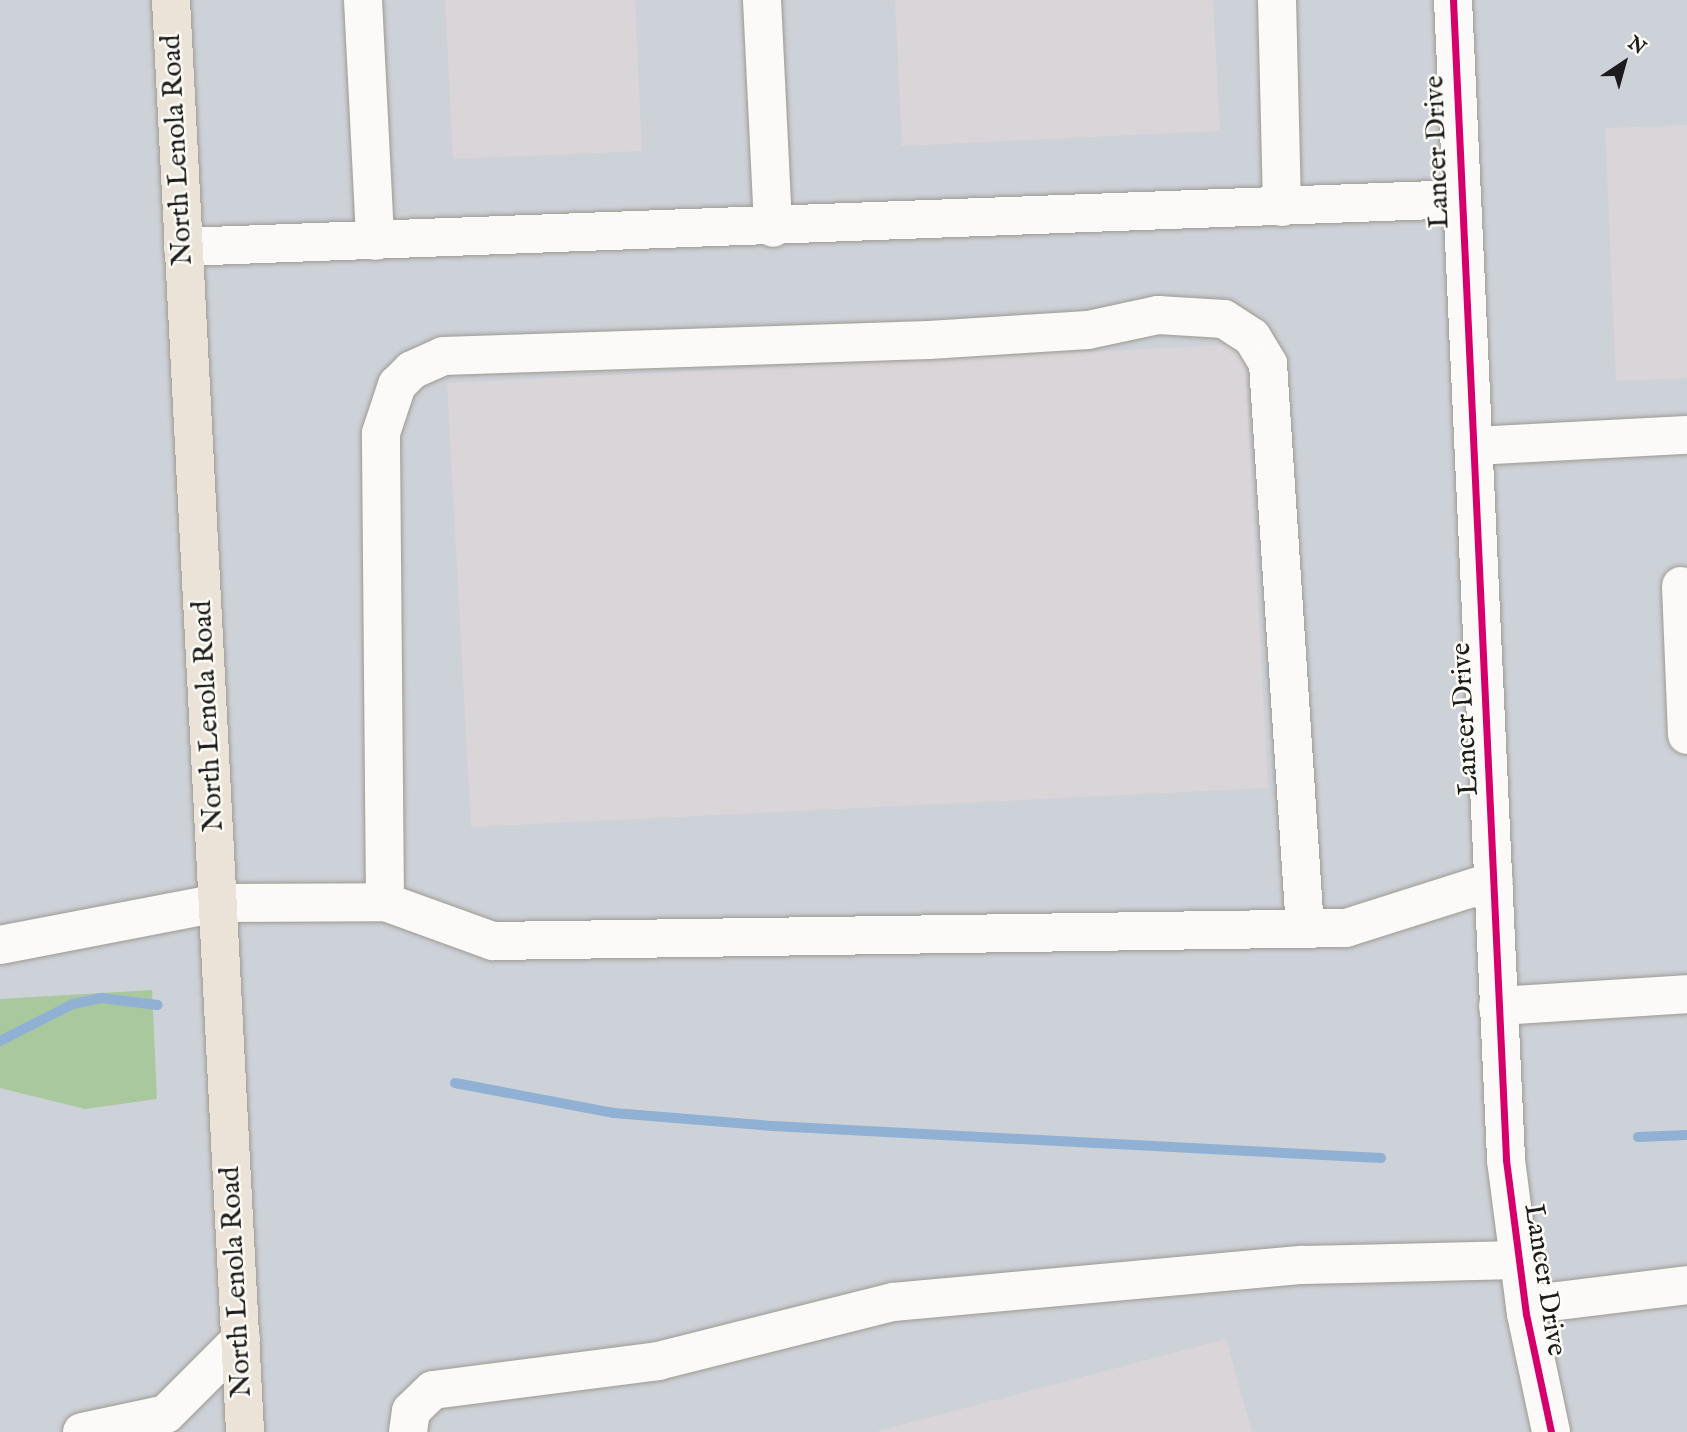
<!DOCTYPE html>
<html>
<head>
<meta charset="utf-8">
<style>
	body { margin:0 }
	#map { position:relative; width:1687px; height:1432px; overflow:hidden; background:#e7e0d0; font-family:"IM FELL English",serif }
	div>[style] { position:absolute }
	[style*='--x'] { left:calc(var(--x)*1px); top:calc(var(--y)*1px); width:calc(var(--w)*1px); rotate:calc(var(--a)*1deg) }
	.industrial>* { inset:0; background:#cdd1d8 }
	.forest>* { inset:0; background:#a9c89e }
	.stream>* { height:10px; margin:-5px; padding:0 5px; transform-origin:5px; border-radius:5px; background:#90b1d4 }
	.building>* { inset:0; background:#dad5d8 }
	.roads { filter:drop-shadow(0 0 2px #9d9a91) drop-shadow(0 0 2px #9d9a91) }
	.minor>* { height:38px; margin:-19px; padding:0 19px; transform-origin:19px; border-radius:19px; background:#fbfaf8 }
	.major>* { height:38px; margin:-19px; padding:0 19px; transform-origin:19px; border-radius:19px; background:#ebe3d8 }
	.cycleway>* { height:7px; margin:-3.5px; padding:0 3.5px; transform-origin:3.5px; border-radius:3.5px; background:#d6006c }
	span { translate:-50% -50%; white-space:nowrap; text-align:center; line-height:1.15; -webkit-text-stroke:5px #fdfcf7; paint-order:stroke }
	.street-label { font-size:28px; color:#1c1c1c }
	.north { position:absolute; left:1589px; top:28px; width:70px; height:70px; -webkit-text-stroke:5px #fdfcf7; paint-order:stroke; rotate:36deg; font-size:19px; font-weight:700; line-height:28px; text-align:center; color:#1c1c1c }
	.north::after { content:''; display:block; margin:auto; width:24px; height:32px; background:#1c1c1c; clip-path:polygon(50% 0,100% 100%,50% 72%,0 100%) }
</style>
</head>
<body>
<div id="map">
	<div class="industrial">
		<div style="clip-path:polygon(0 0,1687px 0,1687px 1432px,0 1432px)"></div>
	</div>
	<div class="forest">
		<div style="clip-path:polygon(152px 990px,157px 1099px,85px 1109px,0 1088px,0 999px)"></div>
	</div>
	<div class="stream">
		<div style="--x:0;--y:1041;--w:82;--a:-26.9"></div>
		<div style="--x:73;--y:1004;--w:29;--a:-12"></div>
		<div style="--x:101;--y:998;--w:57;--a:7"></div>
		<div style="--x:455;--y:1083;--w:162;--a:10.7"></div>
		<div style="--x:614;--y:1113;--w:160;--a:4.7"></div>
		<div style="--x:773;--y:1126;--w:609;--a:3.01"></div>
		<div style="--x:1638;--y:1137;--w:49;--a:-2.3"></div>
	</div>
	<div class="building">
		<div style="clip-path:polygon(445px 0,635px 0,642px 151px,453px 159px)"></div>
		<div style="clip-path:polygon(895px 0,1213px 0,1220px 131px,902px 146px)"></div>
		<div style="clip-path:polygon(1687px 125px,1687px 378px,1616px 381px,1605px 128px)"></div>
		<div style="clip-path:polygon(1244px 344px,1268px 788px,471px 827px,447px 383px)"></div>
		<div style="clip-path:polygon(1226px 1339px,1252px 1432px,878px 1432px,878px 1431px)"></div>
	</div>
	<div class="roads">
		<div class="minor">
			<div style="--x:363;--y:0;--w:241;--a:87.1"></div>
			<div style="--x:762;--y:0;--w:228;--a:87.2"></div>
			<div style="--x:1277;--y:0;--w:207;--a:88.6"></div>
			<div style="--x:1453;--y:0;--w:1161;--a:87.38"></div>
			<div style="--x:1506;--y:1160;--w:155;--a:82.6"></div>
			<div style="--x:1526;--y:1314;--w:121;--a:78"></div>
			<div style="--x:183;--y:247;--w:1280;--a:-2.15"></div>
			<div style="--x:1474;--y:446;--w:213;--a:-3"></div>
			<div style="--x:1681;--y:586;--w:149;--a:87.7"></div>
			<div style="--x:385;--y:902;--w:469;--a:-90.5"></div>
			<div style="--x:381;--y:433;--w:51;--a:-71.6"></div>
			<div style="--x:397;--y:385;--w:21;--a:-45"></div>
			<div style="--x:412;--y:370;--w:34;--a:-24"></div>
			<div style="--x:443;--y:356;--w:486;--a:-1.9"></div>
			<div style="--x:929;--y:340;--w:159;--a:-3.6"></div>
			<div style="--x:1088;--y:330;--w:72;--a:-12.1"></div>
			<div style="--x:1158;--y:315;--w:66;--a:3.5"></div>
			<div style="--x:1224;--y:319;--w:33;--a:33"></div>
			<div style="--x:1252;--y:337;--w:31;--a:59"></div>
			<div style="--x:1268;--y:364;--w:566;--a:86.25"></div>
			<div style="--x:0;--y:945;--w:223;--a:-10.9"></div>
			<div style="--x:219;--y:903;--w:166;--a:-0.3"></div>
			<div style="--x:385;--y:902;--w:115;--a:19.9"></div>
			<div style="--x:493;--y:941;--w:853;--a:-0.87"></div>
			<div style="--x:1346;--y:928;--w:155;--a:-17.6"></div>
			<div style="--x:1498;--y:1006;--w:189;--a:-3.6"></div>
			<div style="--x:1525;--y:1305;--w:163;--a:-7"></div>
			<div style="--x:82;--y:1432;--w:86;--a:-12.1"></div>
			<div style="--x:166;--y:1414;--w:106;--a:-45"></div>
			<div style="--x:408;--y:1432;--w:21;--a:-82"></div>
			<div style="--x:411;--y:1411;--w:30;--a:-44"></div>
			<div style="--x:433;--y:1390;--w:227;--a:-7.3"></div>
			<div style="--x:658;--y:1361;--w:242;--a:-14.1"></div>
			<div style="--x:893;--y:1302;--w:411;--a:-5.2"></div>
			<div style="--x:1302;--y:1265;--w:216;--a:-1.3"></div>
		</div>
		<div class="major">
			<div style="--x:171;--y:0;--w:1434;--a:87.04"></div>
		</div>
	</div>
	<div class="cycleway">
		<div style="--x:1453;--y:0;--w:1161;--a:87.38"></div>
		<div style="--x:1506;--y:1160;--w:155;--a:82.6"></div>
		<div style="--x:1526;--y:1314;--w:121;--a:78"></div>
	</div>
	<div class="street-label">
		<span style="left:178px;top:150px;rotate:-93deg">North Lenola Road</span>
		<span style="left:1438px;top:152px;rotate:-92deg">Lancer Drive</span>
		<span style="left:209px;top:716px;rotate:-93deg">North Lenola Road</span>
		<span style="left:1466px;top:719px;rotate:-93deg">Lancer Drive</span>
		<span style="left:1544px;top:1280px;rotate:81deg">Lancer Drive</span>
		<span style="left:237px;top:1282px;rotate:-93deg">North Lenola Road</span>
	</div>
	<div class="north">N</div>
</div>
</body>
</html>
